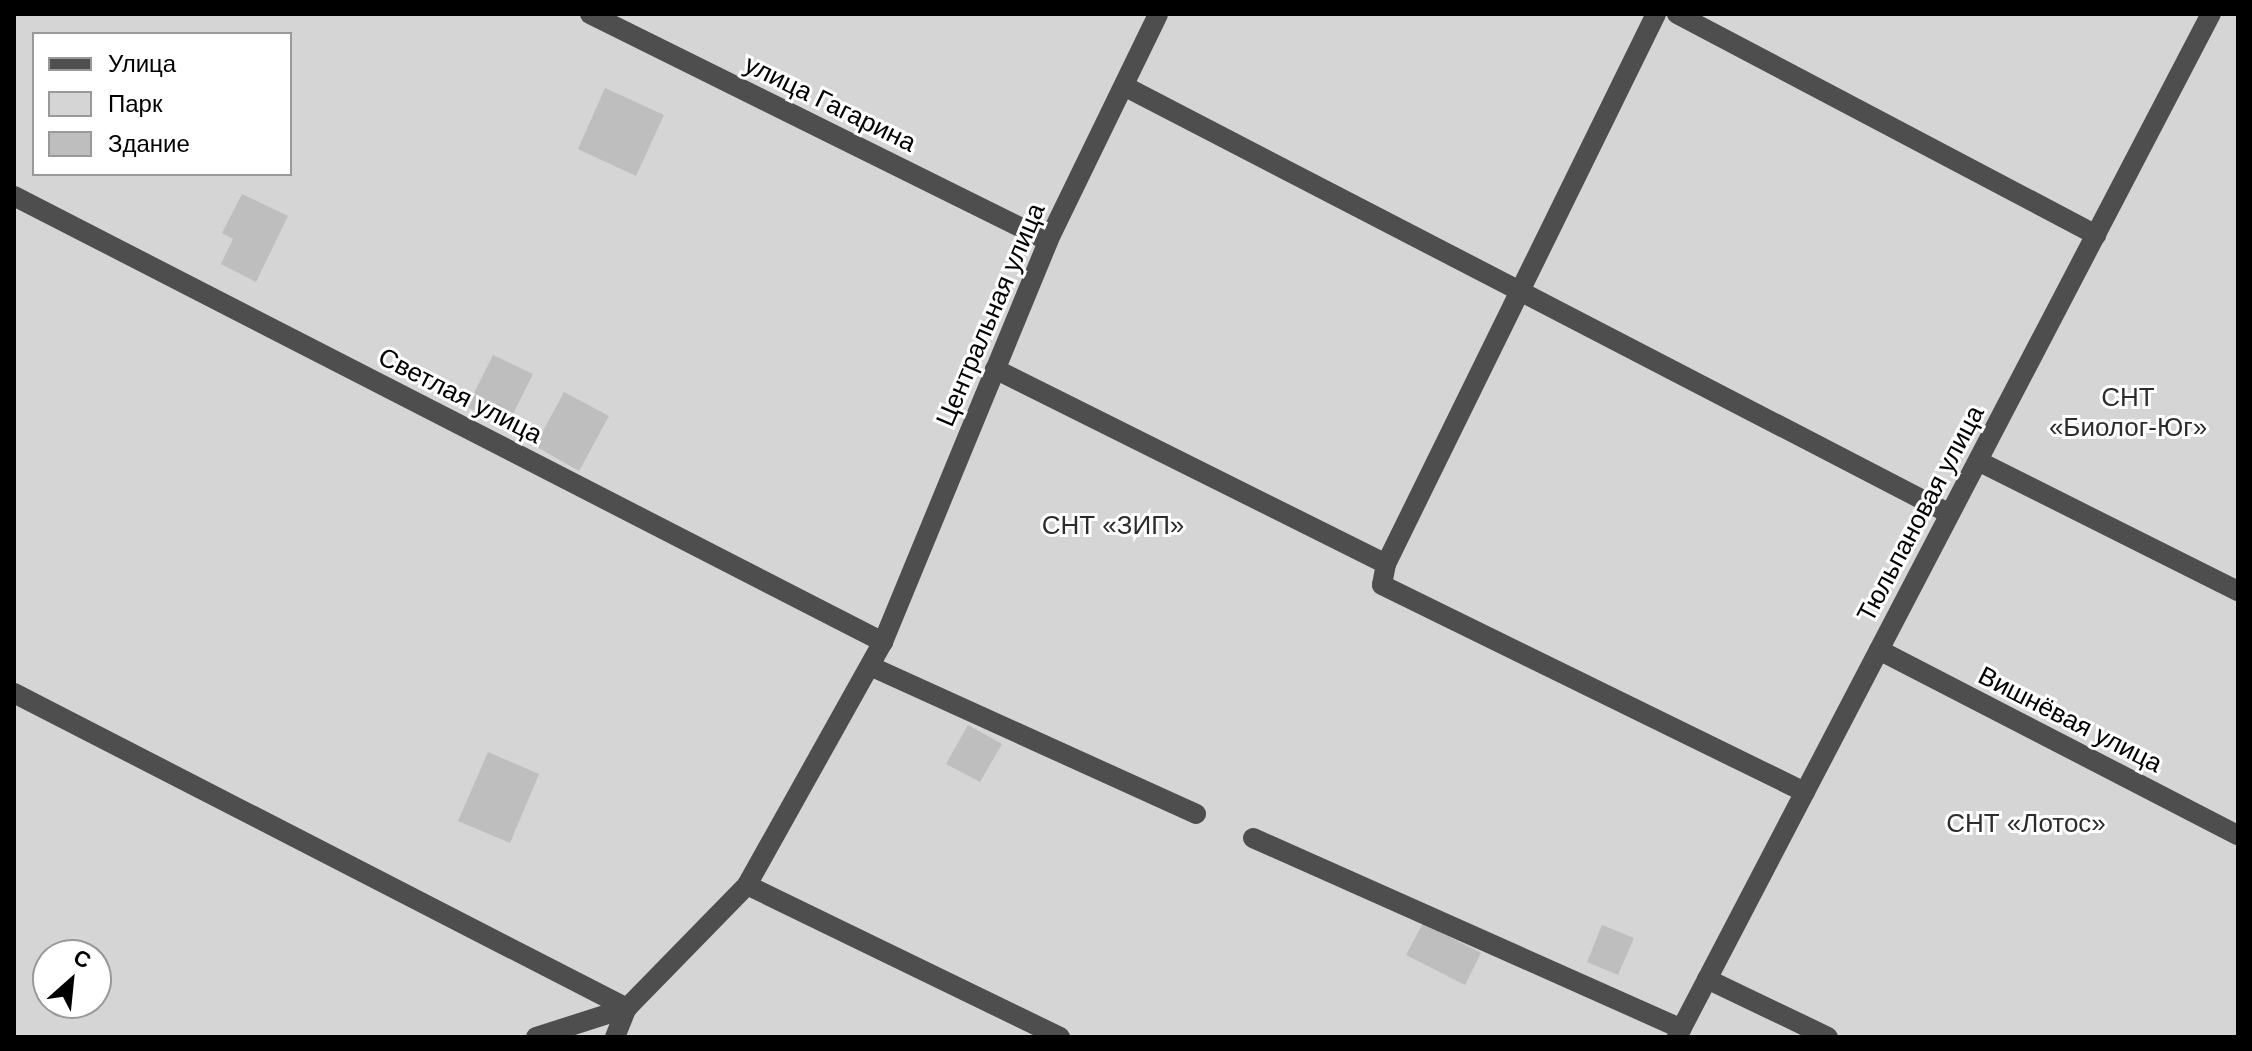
<!DOCTYPE html>
<html>
<head>
<meta charset="utf-8">
<style>
	body { margin:0 }
	#map { position:relative; width:2252px; height:1051px; overflow:hidden; background:#fff; font-family:Arial,sans-serif }
	div>[style] { position:absolute }
	[style*='--x'] { left:calc(var(--x)*1px); top:calc(var(--y)*1px); width:calc(var(--w)*1px); rotate:calc(var(--a)*1deg) }
	.green>* { inset:0; background:#d5d5d5 }
	.building>* { inset:0; background:#bebebe }
	.minor>* { height:20px; margin:-10px; padding:0 10px; transform-origin:10px; border-radius:10px; background:#4e4e4e }
	span { translate:-50% -50%; white-space:nowrap; text-align:center; line-height:1.15; -webkit-text-stroke:6px #fff; paint-order:stroke }
	.street-label { font-size:26px; color:#000 }
	.park-label { font-size:26px; color:#2c2c2c }
	.frame { position:absolute; inset:0; border:16px solid #000; pointer-events:none }
	.legend { position:absolute; left:32px; top:32px; width:260px; height:144px; box-sizing:border-box; background:#fff; border:2px solid #999; margin:0; padding:10px 14px; list-style:none; font-size:24px; color:#000 }
	.legend li { display:flex; align-items:center; gap:16px; height:40px }
	.legend b { width:40px; border:2px solid #999 }
	.north { position:absolute; left:32px; top:939px; width:80px; height:80px; box-sizing:border-box; background:#fff; border:2px solid #999; border-radius:50%; rotate:27deg; font-size:22px; font-weight:700; line-height:32px; text-align:center; color:#000 }
	.north::after { content:''; display:block; margin:auto; width:28px; height:36px; background:#000; clip-path:polygon(50% 0,100% 100%,50% 72%,0 100%) }
</style>
</head>
<body>
<div id="map">
	<div class="green">
		<div style="clip-path:polygon(evenodd,14px 14px,2238px 14px,2238px 1037px,14px 1037px,14px 14px,34px 34px,290px 34px,290px 174px,34px 174px,34px 34px,14px 14px,48px 955px,96px 955px,96px 1003px,48px 1003px,48px 955px)"></div>
	</div>
	<div class="building">
		<div style="clip-path:polygon(605px 88px,664px 115px,636px 176px,578px 149px)"></div>
		<div style="clip-path:polygon(242px 194px,288px 216px,256px 282px,221px 264px,233px 239px,222px 233px)"></div>
		<div style="clip-path:polygon(493px 355px,533px 374px,507px 426px,467px 407px)"></div>
		<div style="clip-path:polygon(564px 392px,609px 416px,579px 471px,535px 446px)"></div>
		<div style="clip-path:polygon(968px 725px,1002px 744px,980px 782px,946px 764px)"></div>
		<div style="clip-path:polygon(488px 752px,539px 774px,510px 843px,458px 821px)"></div>
		<div style="clip-path:polygon(1423px 923px,1481px 953px,1465px 985px,1406px 955px)"></div>
		<div style="clip-path:polygon(1602px 925px,1634px 938px,1618px 975px,1587px 962px)"></div>
	</div>
	<div class="minor">
		<div style="--x:590;--y:14;--w:511;--a:26.36"></div>
		<div style="--x:1656;--y:14;--w:613;--a:116.15"></div>
		<div style="--x:1386;--y:564;--w:21;--a:101"></div>
		<div style="--x:1382;--y:585;--w:471;--a:26.1"></div>
		<div style="--x:1677;--y:14;--w:474;--a:27.8"></div>
		<div style="--x:1124;--y:86;--w:930;--a:27.39"></div>
		<div style="--x:14;--y:196;--w:977;--a:27.17"></div>
		<div style="--x:995;--y:369;--w:437;--a:26.5"></div>
		<div style="--x:1978;--y:461;--w:291;--a:26.6"></div>
		<div style="--x:1879;--y:650;--w:404;--a:27.3"></div>
		<div style="--x:870;--y:666;--w:358;--a:24.4"></div>
		<div style="--x:14;--y:693;--w:689;--a:27.2"></div>
		<div style="--x:1253;--y:838;--w:469;--a:24"></div>
		<div style="--x:747;--y:885;--w:348;--a:25.9"></div>
		<div style="--x:1707;--y:979;--w:134;--a:25.6"></div>
		<div style="--x:536;--y:1037;--w:96;--a:-17.7"></div>
		<div style="--x:615;--y:1037;--w:31;--a:-68"></div>
		<div style="--x:627;--y:1008;--w:172;--a:-45.7"></div>
		<div style="--x:747;--y:885;--w:278;--a:-60.8"></div>
		<div style="--x:883;--y:642;--w:434;--a:-67.6"></div>
		<div style="--x:1048;--y:241;--w:252;--a:-64.1"></div>
		<div style="--x:1677;--y:1037;--w:1154;--a:-62.44"></div>
	</div>
	<div class="street-label">
		<span style="left:830px;top:104px;rotate:26deg">улица Гагарина</span>
		<span style="left:991px;top:315px;rotate:-67deg">Центральная улица</span>
		<span style="left:460px;top:396px;rotate:27deg">Светлая улица</span>
		<span style="left:1921px;top:514px;rotate:-62deg">Тюльпановая улица</span>
		<span style="left:2070px;top:720px;rotate:27deg">Вишнёвая улица</span>
	</div>
	<div class="park-label">
		<span style="left:2128px;top:413px">СНТ<br>«Биолог-Юг»</span>
		<span style="left:1113px;top:526px">СНТ «ЗИП»</span>
		<span style="left:2026px;top:824px">СНТ «Лотос»</span>
	</div>
	<div class="frame"></div>
	<ul class="legend">
	<li><b style="height:10px;background:#4e4e4e"></b>Улица</li>
	<li><b style="height:22px;background:#d5d5d5"></b>Парк</li>
	<li><b style="height:22px;background:#bebebe"></b>Здание</li>
	</ul>
	<div class="north">С</div>
</div>
</body>
</html>
